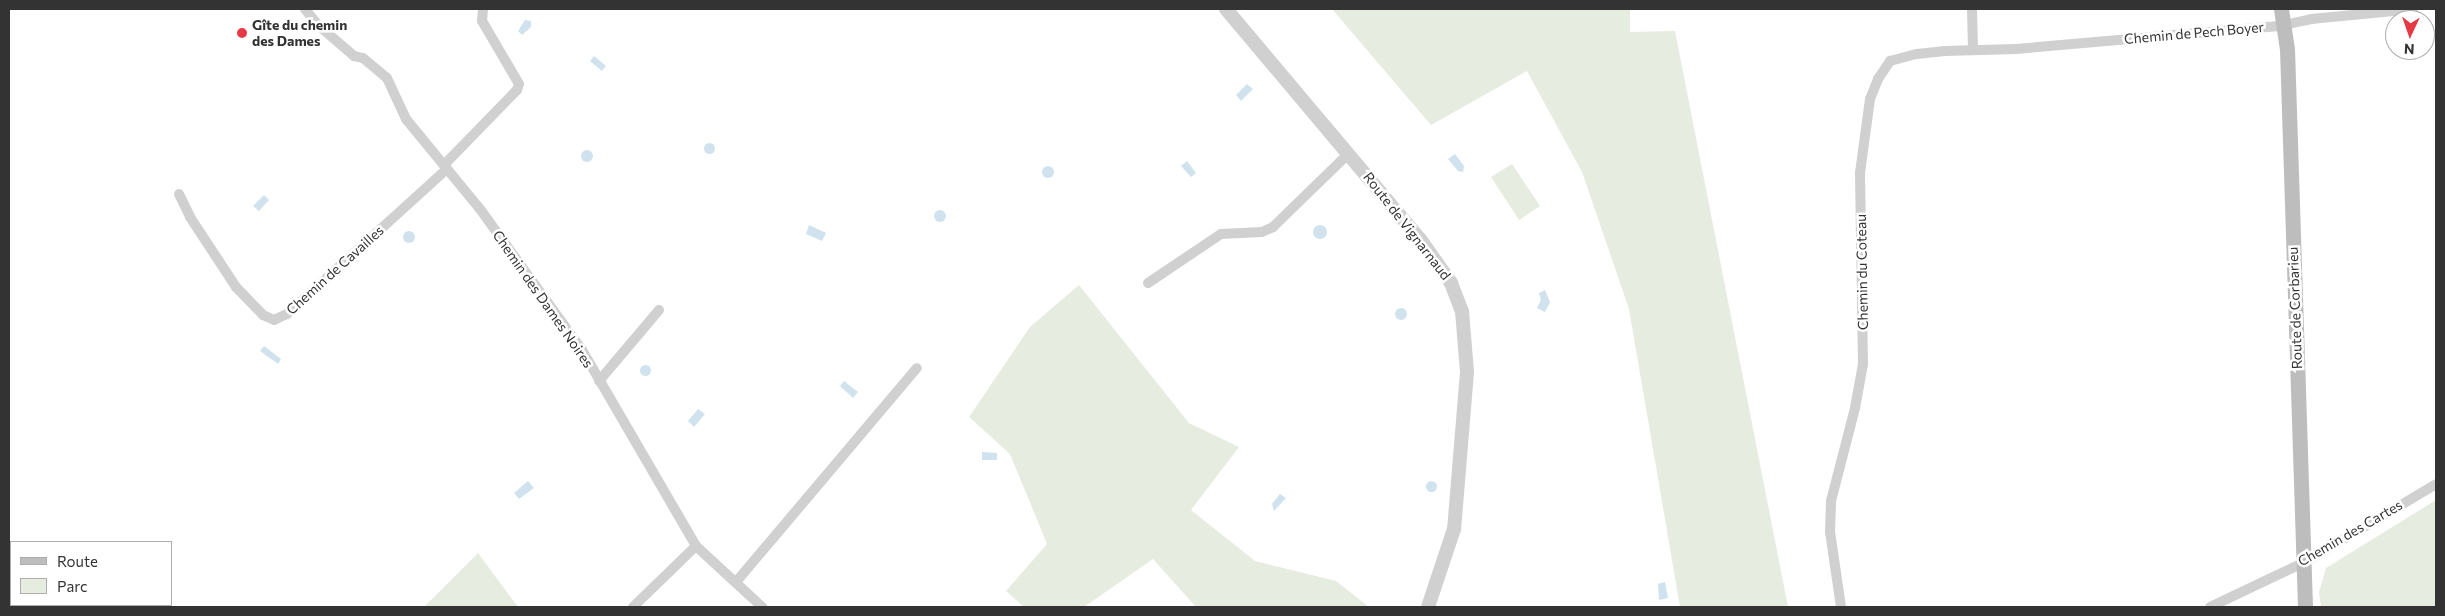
<!DOCTYPE html>
<html>
<head>
<meta charset="utf-8">
<style>
	body { margin:0 }
	#map { position:relative; width:2445px; height:616px; overflow:hidden; background:#fff; font-family:Commissioner,sans-serif }
	div>[style] { position:absolute }
	[style*='--x'] { left:calc(var(--x)*1px); top:calc(var(--y)*1px); width:calc(var(--w)*1px); rotate:calc(var(--a)*1deg) }
	.green>* { inset:0; background:#e6ecdf }
	.water>* { inset:0; background:#cfe2ee }
	.round { border-radius:50% }
	.minor>* { height:10px; margin:-5px; padding:0 5px; transform-origin:5px; border-radius:5px; background:#d0d0d0 }
	.tertiary>* { height:14px; margin:-7px; padding:0 7px; transform-origin:7px; border-radius:7px; background:#d0d0d0 }
	.secondary>* { height:15px; margin:-7.5px; padding:0 7.5px; transform-origin:7.5px; border-radius:7.5px; background:#bdbdbd }
	.dots>* { width:14px; height:14px; translate:-50% -50%; box-sizing:border-box; border:2px solid #fff; border-radius:50% }
	span { translate:-50% -50%; white-space:nowrap; text-align:center; line-height:1.15; -webkit-text-stroke:5px #fff; paint-order:stroke }
	.poi-label { font-size:14px; color:#333; font-weight:700 }
	.left { translate:0 -50%; text-align:left }
	.street-label { font-size:14px; color:#333 }
	.frame { position:absolute; inset:0; border:10px solid #333; pointer-events:none }
	.legend { position:absolute; left:10px; top:541px; width:162px; height:65px; box-sizing:border-box; background:#fff; border:1px solid #adadad; margin:0; padding:6px 9px; list-style:none; font-size:15px; color:#333 }
	.legend li { display:flex; align-items:center; gap:10px; height:25px }
	.legend b { width:25px; border:1px solid #adadad }
	.north { position:absolute; left:2385px; top:10px; width:50px; height:50px; box-sizing:border-box; background:#fff; border:1px solid #adadad; border-radius:50%; rotate:183deg; font-size:14px; font-weight:700; line-height:20px; text-align:center; color:#333 }
	.north::after { content:''; display:block; margin:auto; width:18px; height:22px; background:#e63946; clip-path:polygon(50% 0,100% 100%,50% 72%,0 100%) }
</style>
</head>
<body>
<div id="map">
	<div class="green">
		<div style="clip-path:polygon(1332px 9px,1630px 9px,1630px 32px,1675px 31px,1788px 607px,1680px 607px,1629px 309px,1582px 172px,1527px 71px,1431px 125px)"></div>
		<div style="clip-path:polygon(1512px 164px,1540px 206px,1519px 220px,1491px 177px)"></div>
		<div style="clip-path:polygon(1079px 285px,1189px 423px,1239px 447px,1191px 510px,1255px 561px,1336px 581px,1369px 607px,1196px 607px,1153px 559px,1084px 607px,1024px 607px,1006px 591px,1047px 544px,1010px 454px,969px 417px,1030px 327px)"></div>
		<div style="clip-path:polygon(2436px 500px,2436px 607px,2321px 607px,2319px 592px,2326px 568px)"></div>
		<div style="clip-path:polygon(478px 553px,518px 607px,424px 607px)"></div>
	</div>
	<div class="water">
		<div style="clip-path:polygon(525px 20px,531px 21px,531px 27px,522px 35px,518px 31px)"></div>
		<div style="clip-path:polygon(594px 56px,606px 66px,602px 71px,590px 61px)"></div>
		<div style="clip-path:polygon(1247px 84px,1253px 89px,1241px 101px,1236px 95px)"></div>
		<div class="round" style="left:703.5px;top:142.5px;width:11px;height:11px"></div>
		<div class="round" style="left:581px;top:150px;width:12px;height:12px"></div>
		<div style="clip-path:polygon(1455px 154px,1464px 166px,1463px 172px,1458px 171px,1448px 159px)"></div>
		<div style="clip-path:polygon(1187px 161px,1196px 173px,1191px 177px,1181px 166px)"></div>
		<div class="round" style="left:1042px;top:166px;width:12px;height:12px"></div>
		<div style="clip-path:polygon(264px 195px,269px 200px,259px 211px,253px 206px)"></div>
		<div class="round" style="left:934px;top:210px;width:12px;height:12px"></div>
		<div style="clip-path:polygon(809px 225px,826px 233px,822px 241px,806px 234px)"></div>
		<div class="round" style="left:1313px;top:225px;width:14px;height:14px"></div>
		<div class="round" style="left:403px;top:231px;width:12px;height:12px"></div>
		<div style="clip-path:polygon(1545px 290px,1550px 302px,1545px 312px,1537px 308px,1541px 300px,1539px 293px)"></div>
		<div class="round" style="left:1395px;top:308px;width:12px;height:12px"></div>
		<div style="clip-path:polygon(264px 346px,281px 359px,278px 364px,260px 351px)"></div>
		<div class="round" style="left:639.5px;top:364.5px;width:11px;height:11px"></div>
		<div style="clip-path:polygon(844px 381px,858px 392px,853px 398px,840px 386px)"></div>
		<div style="clip-path:polygon(698px 409px,705px 414px,694px 427px,688px 421px)"></div>
		<div style="clip-path:polygon(982px 452px,997px 453px,997px 460px,982px 460px)"></div>
		<div class="round" style="left:1425.5px;top:480.5px;width:11px;height:11px"></div>
		<div style="clip-path:polygon(528px 481px,534px 488px,519px 499px,514px 493px)"></div>
		<div style="clip-path:polygon(1280px 494px,1286px 498px,1274px 511px,1272px 504px)"></div>
		<div style="clip-path:polygon(1665px 582px,1668px 598px,1659px 600px,1658px 584px)"></div>
	</div>
	<div class="minor">
		<div style="--x:305;--y:9;--w:21;--a:51"></div>
		<div style="--x:318;--y:25;--w:48;--a:40.7"></div>
		<div style="--x:354;--y:56;--w:9;--a:13"></div>
		<div style="--x:363;--y:58;--w:31;--a:40"></div>
		<div style="--x:387;--y:78;--w:45;--a:65.1"></div>
		<div style="--x:406;--y:119;--w:117;--a:50.6"></div>
		<div style="--x:480;--y:209;--w:174;--a:54.1"></div>
		<div style="--x:582;--y:350;--w:227;--a:59.8"></div>
		<div style="--x:696;--y:546;--w:90;--a:42.7"></div>
		<div style="--x:1972;--y:9;--w:40;--a:88.6"></div>
		<div style="--x:444;--y:165;--w:105;--a:-45.8"></div>
		<div style="--x:517;--y:90;--w:6;--a:-72"></div>
		<div style="--x:519;--y:84;--w:73;--a:-120.4"></div>
		<div style="--x:482;--y:21;--w:12;--a:-85"></div>
		<div style="--x:179;--y:194;--w:25;--a:64"></div>
		<div style="--x:190;--y:217;--w:84;--a:56.7"></div>
		<div style="--x:236;--y:287;--w:39;--a:46"></div>
		<div style="--x:263;--y:315;--w:12;--a:24"></div>
		<div style="--x:274;--y:320;--w:14;--a:-25"></div>
		<div style="--x:287;--y:314;--w:216;--a:-42.2"></div>
		<div style="--x:1148;--y:283;--w:88;--a:-33.9"></div>
		<div style="--x:1221;--y:234;--w:41;--a:-2.8"></div>
		<div style="--x:1262;--y:232;--w:12;--a:-24"></div>
		<div style="--x:1273;--y:227;--w:106;--a:-44.2"></div>
		<div style="--x:599;--y:381;--w:93;--a:-49.8"></div>
		<div style="--x:736;--y:582;--w:280;--a:-49.8"></div>
		<div style="--x:633;--y:607;--w:88;--a:-44.1"></div>
		<div style="--x:1841;--y:607;--w:76;--a:-98.3"></div>
		<div style="--x:1830;--y:532;--w:31;--a:-88"></div>
		<div style="--x:1831;--y:501;--w:96;--a:-75.5"></div>
		<div style="--x:1855;--y:408;--w:45;--a:-79.7"></div>
		<div style="--x:1863;--y:364;--w:191;--a:-90.9"></div>
		<div style="--x:1860;--y:173;--w:75;--a:-82.3"></div>
		<div style="--x:1870;--y:99;--w:22;--a:-68"></div>
		<div style="--x:1878;--y:79;--w:22;--a:-56"></div>
		<div style="--x:1890;--y:61;--w:28;--a:-15"></div>
		<div style="--x:1917;--y:54;--w:28;--a:-6"></div>
		<div style="--x:1945;--y:51;--w:71;--a:-1.6"></div>
		<div style="--x:2016;--y:49;--w:264;--a:-5"></div>
		<div style="--x:2279;--y:26;--w:33;--a:-12"></div>
		<div style="--x:2311;--y:19;--w:103;--a:-5.5"></div>
		<div style="--x:2210;--y:607;--w:107;--a:-25.4"></div>
		<div style="--x:2307;--y:561;--w:150;--a:-30.8"></div>
	</div>
	<div class="tertiary">
		<div style="--x:1226;--y:9;--w:301;--a:49.9"></div>
		<div style="--x:1420;--y:239;--w:54;--a:54.8"></div>
		<div style="--x:1451;--y:283;--w:30;--a:69"></div>
		<div style="--x:1462;--y:311;--w:61;--a:85.3"></div>
		<div style="--x:1467;--y:372;--w:158;--a:94.7"></div>
		<div style="--x:1454;--y:529;--w:82;--a:108.4"></div>
	</div>
	<div class="secondary">
		<div style="--x:2281;--y:9;--w:40;--a:81.5"></div>
		<div style="--x:2287;--y:49;--w:558;--a:88.15"></div>
	</div>
	<div class="dots">
		<div style="left:242px;top:33px;background:#e63946"></div>
	</div>
	<div class="poi-label">
		<span class="left" style="left:252px;top:33px">Gîte du chemin<br>des Dames</span>
	</div>
	<div class="street-label">
		<span style="left:2194px;top:33px;rotate:-5deg">Chemin de Pech Boyer</span>
		<span style="left:1407px;top:226px;rotate:52deg">Route de Vignarnaud</span>
		<span style="left:335px;top:270px;rotate:-42deg">Chemin de Cavailles</span>
		<span style="left:1862px;top:272px;rotate:-91deg">Chemin du Coteau</span>
		<span style="left:543px;top:299px;rotate:55deg">Chemin des Dames Noires</span>
		<span style="left:2295px;top:308px;rotate:-92deg">Route de Corbarieu</span>
		<span style="left:2350px;top:533px;rotate:-30deg">Chemin des Cartes</span>
	</div>
	<div class="frame"></div>
	<ul class="legend">
	<li><b style="height:6px;background:#bdbdbd"></b>Route</li>
	<li><b style="height:14px;background:#e6ecdf"></b>Parc</li>
	</ul>
	<div class="north">N</div>
</div>
</body>
</html>
